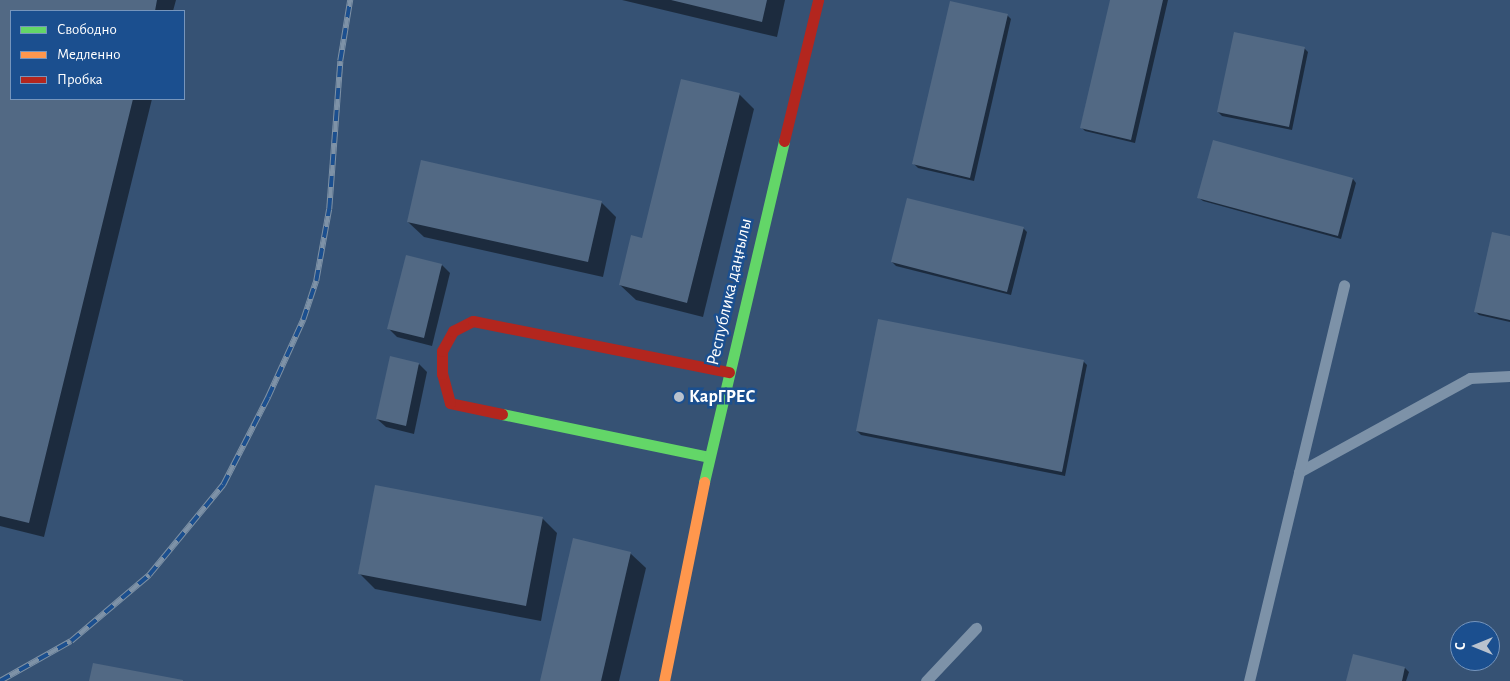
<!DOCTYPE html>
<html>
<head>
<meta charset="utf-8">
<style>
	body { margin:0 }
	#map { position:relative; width:1510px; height:681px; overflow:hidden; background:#365274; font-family:"Alegreya Sans",sans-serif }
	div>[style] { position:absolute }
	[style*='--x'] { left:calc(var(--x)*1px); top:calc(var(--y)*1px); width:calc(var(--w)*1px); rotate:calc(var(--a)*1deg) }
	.shadow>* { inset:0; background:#0007 }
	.building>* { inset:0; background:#526984 }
	.lane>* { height:11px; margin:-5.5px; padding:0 5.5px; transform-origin:5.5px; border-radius:5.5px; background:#7d92a8 }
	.fast>* { height:11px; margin:-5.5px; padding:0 5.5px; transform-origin:5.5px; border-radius:5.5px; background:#63d668 }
	.slow>* { height:11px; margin:-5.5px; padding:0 5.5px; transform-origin:5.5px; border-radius:5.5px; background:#ff974d }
	.jam>* { height:11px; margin:-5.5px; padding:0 5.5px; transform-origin:5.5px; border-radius:5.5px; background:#b3261e }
	.rail>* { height:5.5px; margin-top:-2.75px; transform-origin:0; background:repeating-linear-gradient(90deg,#1b4f8f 0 11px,#7e92a7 0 22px); box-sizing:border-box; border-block:1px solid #7e92a7 }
	.dots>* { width:14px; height:14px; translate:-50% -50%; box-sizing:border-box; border:2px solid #1b4f8f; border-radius:50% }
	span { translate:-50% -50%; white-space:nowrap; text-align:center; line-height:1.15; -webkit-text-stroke:5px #1b4f8f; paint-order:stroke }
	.street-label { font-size:18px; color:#fff }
	.poi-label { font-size:18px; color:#fff; font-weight:700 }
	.left { translate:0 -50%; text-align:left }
	.legend { position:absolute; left:10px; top:10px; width:175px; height:90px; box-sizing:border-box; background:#1b4f8f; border:1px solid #7695bc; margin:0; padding:6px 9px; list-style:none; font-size:15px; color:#fff }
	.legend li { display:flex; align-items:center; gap:10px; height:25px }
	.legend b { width:25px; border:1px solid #7695bc }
	.north { position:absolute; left:1450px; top:621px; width:50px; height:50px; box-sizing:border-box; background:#1b4f8f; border:1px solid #7695bc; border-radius:50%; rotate:270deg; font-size:14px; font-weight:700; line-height:20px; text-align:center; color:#fff }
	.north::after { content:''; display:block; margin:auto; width:18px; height:22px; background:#b9c2ce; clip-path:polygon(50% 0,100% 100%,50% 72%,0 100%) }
</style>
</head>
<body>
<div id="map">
	<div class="shadow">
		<div style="clip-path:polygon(0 0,176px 0,173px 11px,11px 11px,11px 99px,152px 99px,44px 537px,0 526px)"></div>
		<div style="clip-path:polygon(622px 0,785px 0,777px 37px)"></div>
		<div style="clip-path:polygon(1111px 0,1168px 0,1135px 143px,1085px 131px,1081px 127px)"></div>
		<div style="clip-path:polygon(1007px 15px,1011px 19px,974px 181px,918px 168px,914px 164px)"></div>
		<div style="clip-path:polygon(1304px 48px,1308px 52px,1292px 130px,1222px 116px,1218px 112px)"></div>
		<div style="clip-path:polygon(739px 94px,754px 109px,703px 317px,636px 300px,620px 285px,643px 240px)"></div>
		<div style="clip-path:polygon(1353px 179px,1356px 183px,1341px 239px,1203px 201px,1199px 198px)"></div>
		<div style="clip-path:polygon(601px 202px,616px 217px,603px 277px,424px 237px,408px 222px)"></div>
		<div style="clip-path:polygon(1023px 228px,1027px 232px,1011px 295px,896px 266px,892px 262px)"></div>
		<div style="clip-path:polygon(1510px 237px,1510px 322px,1479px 315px,1475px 311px)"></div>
		<div style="clip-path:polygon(442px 265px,450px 273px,432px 346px,397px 337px,389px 329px)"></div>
		<div style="clip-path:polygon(1083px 361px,1087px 365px,1065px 476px,861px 435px,857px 431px)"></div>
		<div style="clip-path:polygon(419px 364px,427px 372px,414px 434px,386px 427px,377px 419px)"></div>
		<div style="clip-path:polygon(542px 518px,557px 533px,541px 621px,375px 589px,360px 574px)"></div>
		<div style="clip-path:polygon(630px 553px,646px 568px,619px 681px,541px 681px)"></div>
		<div style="clip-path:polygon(1405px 668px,1409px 672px,1406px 681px,1348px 681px)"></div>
	</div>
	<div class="building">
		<div style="clip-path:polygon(0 0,157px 0,155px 11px,11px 11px,11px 99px,133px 99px,29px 523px,0 516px)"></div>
		<div style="clip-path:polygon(671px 0,767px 0,762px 22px)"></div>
		<div style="clip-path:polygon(1110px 0,1163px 0,1131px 140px,1080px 128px)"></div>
		<div style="clip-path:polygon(950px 1px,1008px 14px,970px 178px,912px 164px)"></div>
		<div style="clip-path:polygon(1234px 32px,1305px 47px,1289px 127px,1217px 112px)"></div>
		<div style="clip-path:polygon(681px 79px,740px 93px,687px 303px,619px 285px,631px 235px,642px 238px)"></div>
		<div style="clip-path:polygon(1213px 140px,1353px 178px,1338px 236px,1197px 198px)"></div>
		<div style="clip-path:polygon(421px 160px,602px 201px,588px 262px,407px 222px)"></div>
		<div style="clip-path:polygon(907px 198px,1024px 227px,1007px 292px,891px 262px)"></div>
		<div style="clip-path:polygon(1492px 232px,1510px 236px,1510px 320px,1474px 312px)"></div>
		<div style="clip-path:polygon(406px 255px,442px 264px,424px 338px,387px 329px)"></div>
		<div style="clip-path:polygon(878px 319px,1084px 360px,1062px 472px,856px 431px)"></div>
		<div style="clip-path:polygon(390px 356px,419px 363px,406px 426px,376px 419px)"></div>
		<div style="clip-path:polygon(375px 485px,543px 517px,526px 606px,358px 574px)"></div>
		<div style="clip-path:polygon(573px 538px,631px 552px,601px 681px,540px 681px)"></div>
		<div style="clip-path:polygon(1353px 654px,1405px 667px,1402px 681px,1346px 681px)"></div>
		<div style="clip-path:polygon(93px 663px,183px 680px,183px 681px,89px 681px)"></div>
	</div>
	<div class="lane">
		<div style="--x:1299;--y:472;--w:195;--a:-28.8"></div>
		<div style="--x:1470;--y:378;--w:40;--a:-2.9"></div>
		<div style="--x:926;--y:681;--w:73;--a:-46.7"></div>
		<div style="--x:1249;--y:681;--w:407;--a:-76.5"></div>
	</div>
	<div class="fast">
		<div style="--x:502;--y:414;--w:211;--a:11.7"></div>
		<div style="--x:704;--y:482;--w:350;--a:-76.8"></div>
	</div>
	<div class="slow">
		<div style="--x:664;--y:681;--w:203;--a:-78.6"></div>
	</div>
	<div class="jam">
		<div style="--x:784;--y:141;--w:145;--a:-76.4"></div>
		<div style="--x:502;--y:414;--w:53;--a:-168.1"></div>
		<div style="--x:450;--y:403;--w:30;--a:-105"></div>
		<div style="--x:442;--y:374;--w:23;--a:-90"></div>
		<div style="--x:442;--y:351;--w:23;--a:-61"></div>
		<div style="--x:453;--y:331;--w:22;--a:-27"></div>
		<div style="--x:473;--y:321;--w:261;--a:11.3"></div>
	</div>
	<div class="rail">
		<div style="--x:0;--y:681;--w:81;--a:-29.4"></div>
		<div style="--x:71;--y:641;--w:102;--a:-40.2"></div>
		<div style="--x:149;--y:575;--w:117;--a:-50.6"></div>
		<div style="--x:223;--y:485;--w:99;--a:-62.9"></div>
		<div style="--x:268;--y:397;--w:85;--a:-65.6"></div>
		<div style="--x:303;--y:320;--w:41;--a:-71.6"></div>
		<div style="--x:316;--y:281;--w:73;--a:-79.8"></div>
		<div style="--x:329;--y:209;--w:148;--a:-85.7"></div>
		<div style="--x:340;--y:61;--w:62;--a:-80.7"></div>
	</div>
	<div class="dots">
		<div style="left:679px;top:397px;background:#b9c2ce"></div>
	</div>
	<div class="street-label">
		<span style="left:730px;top:292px;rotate:-77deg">Республика даңғылы</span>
	</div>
	<div class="poi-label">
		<span class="left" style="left:689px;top:397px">КарГРЕС</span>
	</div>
	<ul class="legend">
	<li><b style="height:6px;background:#63d668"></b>Свободно</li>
	<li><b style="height:6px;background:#ff974d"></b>Медленно</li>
	<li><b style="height:6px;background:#b3261e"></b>Пробка</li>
	</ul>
	<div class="north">С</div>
</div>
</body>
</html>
